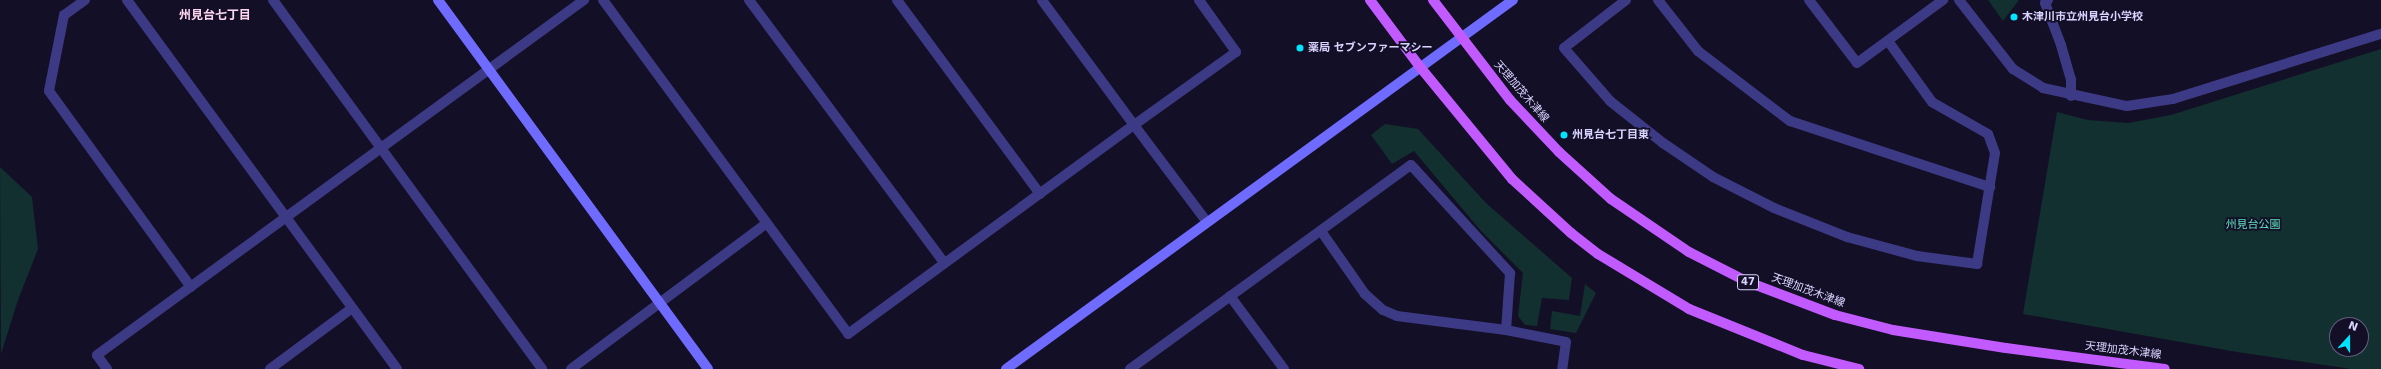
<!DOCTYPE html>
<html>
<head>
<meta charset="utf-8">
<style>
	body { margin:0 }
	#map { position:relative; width:2381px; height:369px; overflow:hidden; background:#130f26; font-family:"DejaVu Sans","Noto Sans JP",sans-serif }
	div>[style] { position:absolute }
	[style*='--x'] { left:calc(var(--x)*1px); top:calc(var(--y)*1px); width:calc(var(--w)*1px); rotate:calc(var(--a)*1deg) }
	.green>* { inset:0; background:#12302f }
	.street>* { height:10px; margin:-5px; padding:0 5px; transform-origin:5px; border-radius:5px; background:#3d3a85 }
	.secondary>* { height:10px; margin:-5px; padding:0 5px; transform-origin:5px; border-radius:5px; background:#6f6bff }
	.primary>* { height:10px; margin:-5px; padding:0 5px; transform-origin:5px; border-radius:5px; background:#c25bff }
	.dots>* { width:11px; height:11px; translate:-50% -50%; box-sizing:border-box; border:2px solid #130f26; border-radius:50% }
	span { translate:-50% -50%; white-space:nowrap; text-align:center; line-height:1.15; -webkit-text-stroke:3.5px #130f26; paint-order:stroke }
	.shield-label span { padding:1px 3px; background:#130f26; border:1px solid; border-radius:3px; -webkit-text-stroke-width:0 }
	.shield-label { font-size:10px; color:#d9d4ff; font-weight:700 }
	.poi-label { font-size:11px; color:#d9d4ff; font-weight:700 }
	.left { translate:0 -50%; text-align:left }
	.street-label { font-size:11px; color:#d9d4ff }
	.park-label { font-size:11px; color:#5fe0c0 }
	.neighbourhood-label { font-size:12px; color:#ffd6f0; font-weight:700 }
	.north { position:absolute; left:2329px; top:317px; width:40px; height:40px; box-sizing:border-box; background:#130f26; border:1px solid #625e7d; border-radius:50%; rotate:21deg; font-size:11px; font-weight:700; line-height:16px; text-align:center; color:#d9d4ff }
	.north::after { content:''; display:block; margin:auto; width:14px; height:18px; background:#00e5ff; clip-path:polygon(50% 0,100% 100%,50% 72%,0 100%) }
</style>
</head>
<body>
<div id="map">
	<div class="green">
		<div style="clip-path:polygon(1988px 0,2019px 0,2003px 21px)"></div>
		<div style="clip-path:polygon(evenodd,2381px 49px,2381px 369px,2351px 369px,2237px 352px,2023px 314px,2057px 112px,2088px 120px,2128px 123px,2171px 115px,2381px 49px,2337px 325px,2361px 325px,2361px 349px,2337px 349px,2337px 325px)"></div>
		<div style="clip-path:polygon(1385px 124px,1418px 129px,1486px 203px,1572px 278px,1569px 300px,1542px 298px,1537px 326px,1525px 325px,1518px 316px,1523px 273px,1481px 231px,1414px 151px,1392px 164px,1371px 135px)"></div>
		<div style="clip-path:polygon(0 167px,32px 197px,38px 249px,18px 300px,1px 354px,1px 369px)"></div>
		<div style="clip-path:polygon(1585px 284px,1596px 293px,1576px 333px,1550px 329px,1552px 311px,1580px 316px)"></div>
	</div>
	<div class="street">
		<div style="--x:85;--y:0;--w:26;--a:144"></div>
		<div style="--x:64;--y:15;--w:77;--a:101.2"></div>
		<div style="--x:49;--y:91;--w:242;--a:54.1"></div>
		<div style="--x:127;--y:0;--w:457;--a:53.8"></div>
		<div style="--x:273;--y:0;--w:457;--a:53.9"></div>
		<div style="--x:603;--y:0;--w:414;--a:53.7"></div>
		<div style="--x:848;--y:334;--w:354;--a:-36.2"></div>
		<div style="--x:1134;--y:125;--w:155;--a:-126.4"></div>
		<div style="--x:749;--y:0;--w:327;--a:53.4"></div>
		<div style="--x:897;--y:0;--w:241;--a:53.6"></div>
		<div style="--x:1199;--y:0;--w:64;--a:54.6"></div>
		<div style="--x:1236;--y:52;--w:125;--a:144.4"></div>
		<div style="--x:1134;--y:125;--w:121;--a:53"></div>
		<div style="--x:1626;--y:0;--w:78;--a:142.3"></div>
		<div style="--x:1564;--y:48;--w:70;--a:49"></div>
		<div style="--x:1610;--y:101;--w:68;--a:38.4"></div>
		<div style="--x:1663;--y:143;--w:60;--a:34.2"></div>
		<div style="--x:1713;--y:177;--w:68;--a:26.9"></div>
		<div style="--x:1774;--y:208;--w:79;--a:21.7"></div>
		<div style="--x:1847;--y:237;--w:73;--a:15.2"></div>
		<div style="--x:1917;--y:256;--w:61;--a:7.6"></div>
		<div style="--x:1977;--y:264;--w:112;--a:-80.8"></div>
		<div style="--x:1995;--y:153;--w:20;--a:-110"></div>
		<div style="--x:1988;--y:134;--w:64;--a:-150.3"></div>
		<div style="--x:1932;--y:102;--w:75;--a:-125.8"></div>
		<div style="--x:1658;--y:0;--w:65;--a:51.9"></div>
		<div style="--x:1698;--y:51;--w:116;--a:37.3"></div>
		<div style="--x:1790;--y:121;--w:211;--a:18.3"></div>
		<div style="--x:1809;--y:0;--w:79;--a:52.7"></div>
		<div style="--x:1857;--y:63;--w:107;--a:-36.2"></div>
		<div style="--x:1959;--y:0;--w:88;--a:52"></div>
		<div style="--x:2013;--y:69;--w:36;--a:32"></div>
		<div style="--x:2043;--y:88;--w:86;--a:12.1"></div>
		<div style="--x:2127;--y:106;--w:47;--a:-8.7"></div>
		<div style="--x:2173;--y:99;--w:218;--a:-17.4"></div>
		<div style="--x:2048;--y:0;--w:4;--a:135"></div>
		<div style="--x:2045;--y:3;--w:45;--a:69.1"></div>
		<div style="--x:2061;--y:45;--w:35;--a:74"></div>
		<div style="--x:2071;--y:79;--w:17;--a:90"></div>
		<div style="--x:1321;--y:231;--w:77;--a:55.1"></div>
		<div style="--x:1365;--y:294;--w:24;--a:42"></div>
		<div style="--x:1383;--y:310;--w:15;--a:23"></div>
		<div style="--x:1397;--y:316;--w:110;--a:7.3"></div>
		<div style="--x:1230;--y:296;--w:91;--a:53.5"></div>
		<div style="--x:107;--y:369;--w:17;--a:-126"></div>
		<div style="--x:97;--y:355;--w:603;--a:-36.09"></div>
		<div style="--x:270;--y:369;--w:102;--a:-36.6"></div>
		<div style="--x:571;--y:369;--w:244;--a:-36.7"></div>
		<div style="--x:1130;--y:369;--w:347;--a:-36"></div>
		<div style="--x:1411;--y:165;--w:147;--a:47.5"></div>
		<div style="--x:1510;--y:273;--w:57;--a:94"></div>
		<div style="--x:1506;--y:330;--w:61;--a:11.3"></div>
		<div style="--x:1566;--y:342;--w:27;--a:98"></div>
	</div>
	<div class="secondary">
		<div style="--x:438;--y:0;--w:457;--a:53.8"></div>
		<div style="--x:1006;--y:369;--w:627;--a:-36.05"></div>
	</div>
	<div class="primary">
		<div style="--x:1370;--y:0;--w:84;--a:53.3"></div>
		<div style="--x:1420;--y:67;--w:145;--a:50.6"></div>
		<div style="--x:1512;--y:179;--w:80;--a:42.5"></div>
		<div style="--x:1571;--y:233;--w:34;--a:38"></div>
		<div style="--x:1598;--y:254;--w:106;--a:31.1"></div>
		<div style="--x:1689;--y:309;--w:123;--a:22"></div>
		<div style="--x:1803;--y:355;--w:58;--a:14"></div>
		<div style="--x:1433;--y:0;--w:126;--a:52.4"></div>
		<div style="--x:1510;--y:100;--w:71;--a:46.7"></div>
		<div style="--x:1559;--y:152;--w:70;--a:42.1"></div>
		<div style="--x:1611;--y:199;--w:94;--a:34.2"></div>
		<div style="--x:1689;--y:252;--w:66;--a:27"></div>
		<div style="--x:1748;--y:282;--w:93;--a:20.8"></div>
		<div style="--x:1835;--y:315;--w:60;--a:14.5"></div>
		<div style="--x:1893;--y:330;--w:114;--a:9.1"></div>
		<div style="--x:2006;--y:348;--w:160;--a:7.5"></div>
	</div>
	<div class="dots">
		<div style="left:2014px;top:17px;background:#00e5ff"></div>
		<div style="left:1300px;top:48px;background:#00e5ff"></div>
		<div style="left:1564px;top:135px;background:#00e5ff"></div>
	</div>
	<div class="shield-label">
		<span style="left:1748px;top:282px">47</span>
	</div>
	<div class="poi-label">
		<span class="left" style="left:2022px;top:17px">木津川市立州見台小学校</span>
		<span class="left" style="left:1308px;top:48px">薬局 セブンファーマシー</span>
		<span class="left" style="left:1572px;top:135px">州見台七丁目東</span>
	</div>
	<div class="street-label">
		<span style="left:1521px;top:92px;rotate:49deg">天理加茂木津線</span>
		<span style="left:1808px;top:291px;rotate:20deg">天理加茂木津線</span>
		<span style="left:2123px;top:351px;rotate:7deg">天理加茂木津線</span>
	</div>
	<div class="park-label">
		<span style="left:2253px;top:225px">州見台公園</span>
	</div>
	<div class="neighbourhood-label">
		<span style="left:215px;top:16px">州見台七丁目</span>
	</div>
	<div class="north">N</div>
</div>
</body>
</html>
